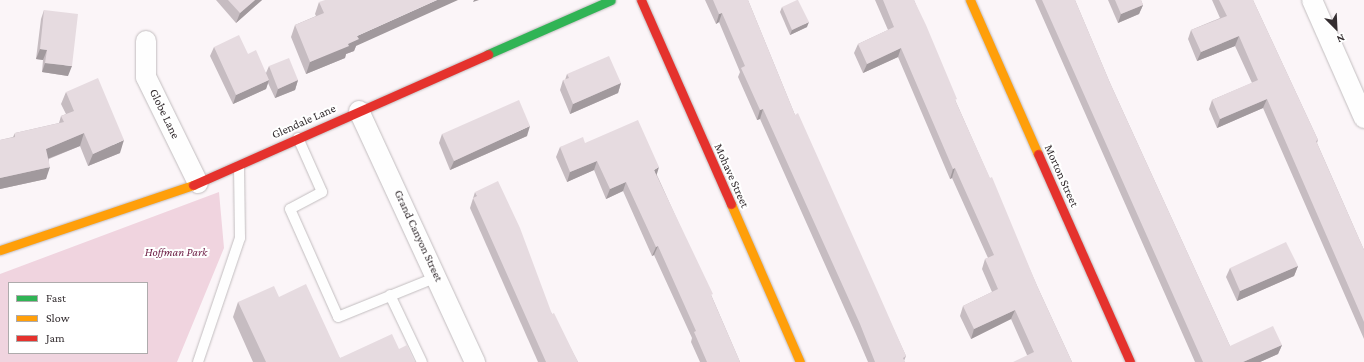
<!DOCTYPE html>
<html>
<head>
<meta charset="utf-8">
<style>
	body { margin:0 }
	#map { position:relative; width:1364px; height:362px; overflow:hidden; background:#fbf5f8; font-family:"Crimson Pro",serif }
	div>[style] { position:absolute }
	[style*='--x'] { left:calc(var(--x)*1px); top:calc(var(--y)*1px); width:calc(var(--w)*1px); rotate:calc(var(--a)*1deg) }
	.green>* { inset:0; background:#f0d4df }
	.roads { filter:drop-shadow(0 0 1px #c2bdbf) drop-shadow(0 0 1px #c2bdbf) }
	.lane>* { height:10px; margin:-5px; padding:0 5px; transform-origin:5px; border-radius:5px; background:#fefefe }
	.street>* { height:20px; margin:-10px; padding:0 10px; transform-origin:10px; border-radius:10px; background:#fefefe }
	.fast>* { height:9px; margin:-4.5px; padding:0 4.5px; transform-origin:4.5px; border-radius:4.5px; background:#30b455 }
	.slow>* { height:9px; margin:-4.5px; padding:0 4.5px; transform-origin:4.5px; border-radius:4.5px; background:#ff9f0a }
	.jam>* { height:9px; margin:-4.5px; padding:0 4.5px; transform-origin:4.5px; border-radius:4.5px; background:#e5322d }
	.wall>* { inset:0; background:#c6bcc1 }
	.shaded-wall>* { inset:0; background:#a1999d }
	.building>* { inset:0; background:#e6dbe0 }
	span { translate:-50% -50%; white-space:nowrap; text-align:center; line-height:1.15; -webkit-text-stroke:4px #fff; paint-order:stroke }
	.street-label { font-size:12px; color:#342d30 }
	.park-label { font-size:12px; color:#6d1d44; font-style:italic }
	.legend { position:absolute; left:8px; top:282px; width:140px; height:72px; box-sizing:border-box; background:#fff; border:1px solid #aeabac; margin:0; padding:5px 7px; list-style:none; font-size:12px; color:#342d30 }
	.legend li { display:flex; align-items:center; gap:8px; height:20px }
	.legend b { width:20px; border:1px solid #aeabac }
	.north { position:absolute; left:1316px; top:8px; width:40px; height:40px; -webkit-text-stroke:3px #fff; paint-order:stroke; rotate:156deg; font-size:11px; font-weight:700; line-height:16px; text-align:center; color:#342d30 }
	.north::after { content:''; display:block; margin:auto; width:14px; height:18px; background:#342d30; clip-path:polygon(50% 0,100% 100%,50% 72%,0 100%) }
</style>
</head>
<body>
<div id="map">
	<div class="green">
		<div style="clip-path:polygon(evenodd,219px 192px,224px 248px,177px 362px,0 362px,0 274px,219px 192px,9px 283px,147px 283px,147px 353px,9px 353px,9px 283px)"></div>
	</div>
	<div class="roads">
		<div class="lane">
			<div style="--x:298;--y:138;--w:59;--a:66"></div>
			<div style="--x:322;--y:192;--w:36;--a:152"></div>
			<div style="--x:290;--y:209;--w:118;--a:66"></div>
			<div style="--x:338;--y:317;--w:107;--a:-22"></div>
			<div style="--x:390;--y:295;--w:74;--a:64.5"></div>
			<div style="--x:198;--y:362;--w:131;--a:-71.3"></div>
			<div style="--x:240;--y:238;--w:72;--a:-90.8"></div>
		</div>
		<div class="street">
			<div style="--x:1312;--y:0;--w:129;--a:66.2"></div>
			<div style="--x:146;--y:41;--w:36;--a:90"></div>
			<div style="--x:146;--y:77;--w:118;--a:63.9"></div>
			<div style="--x:359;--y:111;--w:277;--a:65.2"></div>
		</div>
		<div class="fast">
			<div style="--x:488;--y:54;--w:134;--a:-23.7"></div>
		</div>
		<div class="slow">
			<div style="--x:970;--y:0;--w:168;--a:66.2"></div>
			<div style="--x:731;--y:204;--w:172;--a:66.4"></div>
			<div style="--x:0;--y:250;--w:204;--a:-18.6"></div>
		</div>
		<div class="jam">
			<div style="--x:641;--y:0;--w:223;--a:66.2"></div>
			<div style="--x:1038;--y:154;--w:227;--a:66.1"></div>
			<div style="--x:193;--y:185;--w:323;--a:-23.9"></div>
		</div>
	</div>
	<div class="wall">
		<div style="clip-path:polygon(216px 0,262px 0,236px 23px)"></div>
		<div style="clip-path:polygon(705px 0,748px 0,795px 115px,906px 356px,904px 361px,905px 362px,868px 362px,856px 334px,760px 119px,757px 120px,738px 77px,740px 72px,719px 22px,716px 24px)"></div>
		<div style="clip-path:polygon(875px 0,914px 0,956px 102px,1038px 288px,1072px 362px,1027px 355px,1011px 319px,971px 339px,960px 316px,963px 306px,992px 292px,982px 269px,985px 259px,988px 258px,952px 178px,950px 179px,898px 57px,863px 73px,854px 53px,858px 44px,888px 30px)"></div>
		<div style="clip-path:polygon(1035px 0,1075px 0,1110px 83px,1230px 346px,1282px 345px,1278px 354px,1260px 362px,1195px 362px)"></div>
		<div style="clip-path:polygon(1108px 0,1141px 0,1143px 5px,1139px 14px,1118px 23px)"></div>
		<div style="clip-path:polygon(1212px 0,1253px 0,1318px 140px,1317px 143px,1364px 250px,1364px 339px,1263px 108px,1217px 128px,1209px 109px,1212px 100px,1252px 83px,1235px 46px,1197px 61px,1188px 39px,1191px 30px,1220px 18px)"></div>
		<div style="clip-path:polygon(319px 2px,356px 46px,354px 51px,346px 54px,345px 58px,306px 74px,291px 37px,295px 25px,316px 16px,315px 14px)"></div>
		<div style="clip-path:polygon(782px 7px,807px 27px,790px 35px,780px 12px)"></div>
		<div style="clip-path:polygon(44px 10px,68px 76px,42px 72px,43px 60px,36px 59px,41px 19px)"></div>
		<div style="clip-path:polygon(214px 47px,248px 54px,266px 73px,269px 66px,298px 80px,295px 90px,275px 98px,268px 83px,266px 89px,233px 104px,210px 56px)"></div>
		<div style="clip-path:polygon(567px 74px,621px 83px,618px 93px,570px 114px,560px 90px,563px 80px,565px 80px)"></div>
		<div style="clip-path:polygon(66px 92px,120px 153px,88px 166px,80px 146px,49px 159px,46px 179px,0 189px,0 140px,13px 137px,15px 133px,59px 123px,61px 116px,66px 114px,61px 104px)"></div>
		<div style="clip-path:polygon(442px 134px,527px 136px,450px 170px,439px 143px)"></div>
		<div style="clip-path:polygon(585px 143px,657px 175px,712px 297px,740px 362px,700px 362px,691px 342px,692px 338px,654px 255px,652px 256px,623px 191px,606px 199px,594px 170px,567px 182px,556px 157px,560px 147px)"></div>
		<div style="clip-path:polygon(475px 192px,552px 314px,578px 362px,538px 362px,470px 208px)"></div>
		<div style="clip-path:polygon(1298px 266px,1294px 276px,1237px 301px,1226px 277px,1230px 268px)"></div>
		<div style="clip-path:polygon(279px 297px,340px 358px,399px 349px,415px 362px,253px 362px,233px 317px,238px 302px)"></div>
	</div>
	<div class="shaded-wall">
		<div style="clip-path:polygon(255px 0,262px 0,236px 23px,240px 13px)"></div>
		<div style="clip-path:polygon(437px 0,458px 0,356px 46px,354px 51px,346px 54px,345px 58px,306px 74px,310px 62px,348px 44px,357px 36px)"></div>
		<div style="clip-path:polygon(474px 0,479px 0,473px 2px)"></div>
		<div style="clip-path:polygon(1143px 5px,1139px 14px,1118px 23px,1121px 14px)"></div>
		<div style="clip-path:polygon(722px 13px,719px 22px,716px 24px,719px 14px)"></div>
		<div style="clip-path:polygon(809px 22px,807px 27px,790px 35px,792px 30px)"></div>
		<div style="clip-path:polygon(1239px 36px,1235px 46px,1197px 61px,1201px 52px)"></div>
		<div style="clip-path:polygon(901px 48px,898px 57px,863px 73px,867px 64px)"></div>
		<div style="clip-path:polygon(40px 49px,47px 50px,43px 60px,36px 59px)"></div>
		<div style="clip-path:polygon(45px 63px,72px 66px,68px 76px,42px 72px)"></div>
		<div style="clip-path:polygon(269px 80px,266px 89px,233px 104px,236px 95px)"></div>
		<div style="clip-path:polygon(298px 80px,295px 90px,275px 98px,278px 89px)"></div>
		<div style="clip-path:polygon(621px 83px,618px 93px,570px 114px,573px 104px)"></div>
		<div style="clip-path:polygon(1267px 99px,1263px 108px,1217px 128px,1220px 119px)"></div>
		<div style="clip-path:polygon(763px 109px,760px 119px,757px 120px,760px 110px)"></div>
		<div style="clip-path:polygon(530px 126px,527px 136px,450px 170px,454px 161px)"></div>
		<div style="clip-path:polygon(84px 133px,80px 146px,42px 161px,46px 149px)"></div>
		<div style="clip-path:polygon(124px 140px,120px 153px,88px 166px,93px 154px)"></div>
		<div style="clip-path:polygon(597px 161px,594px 170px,567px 182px,570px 172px)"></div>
		<div style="clip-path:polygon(50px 167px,46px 179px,0 189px,0 178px)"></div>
		<div style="clip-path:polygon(659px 167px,656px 177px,654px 170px)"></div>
		<div style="clip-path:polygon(955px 168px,952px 178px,950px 179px,953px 169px)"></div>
		<div style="clip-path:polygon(626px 182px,623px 191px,606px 199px,610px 189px)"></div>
		<div style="clip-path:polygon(658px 246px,654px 255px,652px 256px,656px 247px)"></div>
		<div style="clip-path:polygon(1298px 266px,1294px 276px,1237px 301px,1240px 291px)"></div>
		<div style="clip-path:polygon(1015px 310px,1011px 319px,971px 339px,974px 329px)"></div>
		<div style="clip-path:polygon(1282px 345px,1278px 354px,1260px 362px,1243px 362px)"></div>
	</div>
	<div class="building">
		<div style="clip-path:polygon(228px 0,255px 0,240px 13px)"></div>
		<div style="clip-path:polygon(325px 0,437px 0,357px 36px,359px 39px,348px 44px,349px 46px,310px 62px,295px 25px,324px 13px,319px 2px)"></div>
		<div style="clip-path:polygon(713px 0,748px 0,795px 115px,798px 113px,877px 290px,906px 356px,903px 358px,905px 362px,875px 362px,860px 324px,763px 109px,760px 110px,741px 68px,745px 66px,722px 13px,719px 14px)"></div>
		<div style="clip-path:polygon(797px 0,798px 0,809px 22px,792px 30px,782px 7px)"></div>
		<div style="clip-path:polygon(883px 0,914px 0,926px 25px,957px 99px,955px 100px,990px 178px,992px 177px,1038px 288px,1072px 362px,1013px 362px,1034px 352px,1015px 310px,974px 329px,963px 306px,998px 289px,985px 259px,994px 255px,955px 168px,953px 169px,901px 48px,867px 64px,858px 44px,894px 27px)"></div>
		<div style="clip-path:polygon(1042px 0,1075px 0,1110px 83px,1230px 346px,1273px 326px,1282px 345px,1243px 362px,1203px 362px)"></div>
		<div style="clip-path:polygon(1115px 0,1141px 0,1143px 5px,1121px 14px)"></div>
		<div style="clip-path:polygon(1219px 0,1253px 0,1318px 140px,1316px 141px,1364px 250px,1364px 322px,1267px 99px,1220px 119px,1212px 100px,1258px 80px,1239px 36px,1201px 52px,1191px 30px,1227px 16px)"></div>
		<div style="clip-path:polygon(44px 10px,78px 14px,72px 66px,45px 63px,47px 50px,40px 49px)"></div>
		<div style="clip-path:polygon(239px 35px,248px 54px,256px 50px,269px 80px,236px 95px,214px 47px)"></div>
		<div style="clip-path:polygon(609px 56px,621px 83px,573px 104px,563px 80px,569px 78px,567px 74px)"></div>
		<div style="clip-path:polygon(289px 58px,298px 80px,278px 89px,269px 66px)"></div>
		<div style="clip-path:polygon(98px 78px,124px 140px,93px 154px,84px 133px,46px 149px,50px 167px,0 178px,0 140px,15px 137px,15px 133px,64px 122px,61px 116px,74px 111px,66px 92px)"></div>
		<div style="clip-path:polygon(519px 100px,530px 126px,454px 161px,442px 134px)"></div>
		<div style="clip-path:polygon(638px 120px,659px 167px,654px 170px,713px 294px,711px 295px,740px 362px,707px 362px,694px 332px,696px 331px,658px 246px,656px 247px,626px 182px,610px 189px,597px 161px,570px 172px,560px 147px,583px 137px,585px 143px)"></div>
		<div style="clip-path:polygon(498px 181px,520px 228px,552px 314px,554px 313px,578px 362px,546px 362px,473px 198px,477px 196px,475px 192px)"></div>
		<div style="clip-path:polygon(1286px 242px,1298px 266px,1240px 291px,1230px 268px)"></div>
		<div style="clip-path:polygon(306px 284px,340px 358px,392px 334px,399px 349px,407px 345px,415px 362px,266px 362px,238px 302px,274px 286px,279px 297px)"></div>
	</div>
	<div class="street-label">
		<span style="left:164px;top:114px;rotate:64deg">Globe Lane</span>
		<span style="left:304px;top:122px;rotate:-24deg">Glendale Lane</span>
		<span style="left:731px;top:176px;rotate:66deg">Mohave Street</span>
		<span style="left:1061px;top:176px;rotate:66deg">Morton Street</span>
		<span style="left:418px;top:236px;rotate:65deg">Grand Canyon Street</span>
	</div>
	<div class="park-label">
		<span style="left:176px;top:253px">Hoffman Park</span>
	</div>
	<ul class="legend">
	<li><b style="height:5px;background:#30b455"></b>Fast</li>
	<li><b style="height:5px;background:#ff9f0a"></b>Slow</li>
	<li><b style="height:5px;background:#e5322d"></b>Jam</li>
	</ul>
	<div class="north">N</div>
</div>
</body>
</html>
